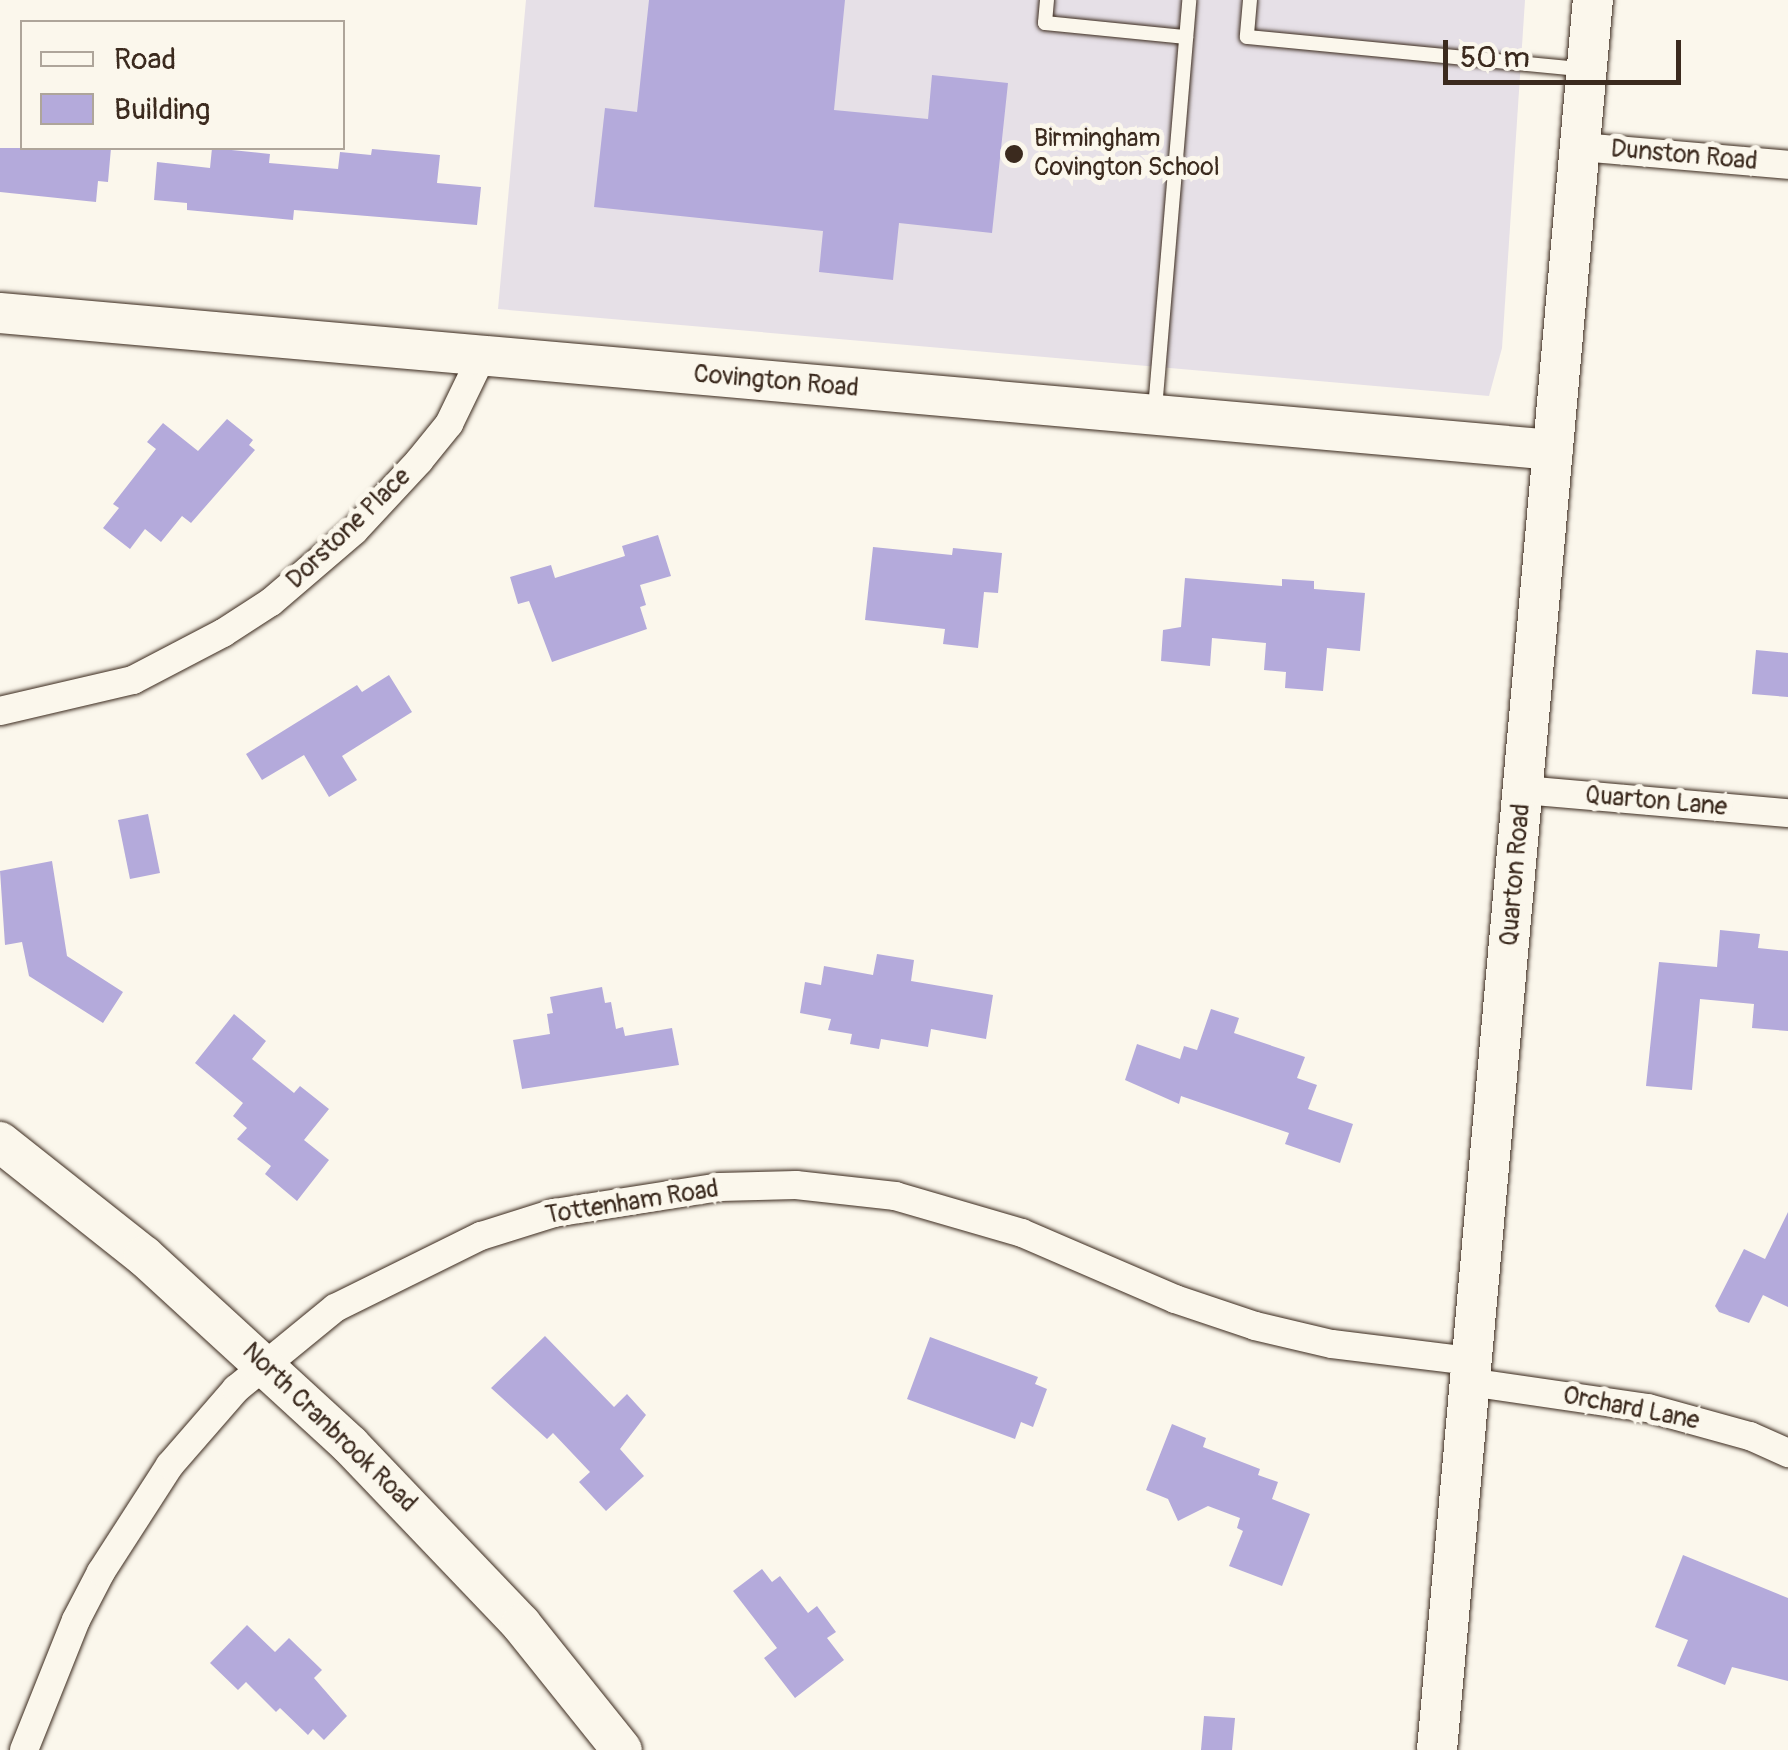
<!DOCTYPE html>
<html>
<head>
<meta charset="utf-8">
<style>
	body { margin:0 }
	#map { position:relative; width:1788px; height:1750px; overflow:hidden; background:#fbf7ec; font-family:Pangolin,sans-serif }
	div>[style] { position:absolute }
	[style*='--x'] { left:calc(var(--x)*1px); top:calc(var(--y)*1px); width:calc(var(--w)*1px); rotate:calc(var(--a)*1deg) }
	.built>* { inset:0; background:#e6e0e7 }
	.building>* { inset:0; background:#b4aadb }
	.roads { filter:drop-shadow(0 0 2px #3b2a1e) drop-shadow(0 0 2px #3b2a1e) }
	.lane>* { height:14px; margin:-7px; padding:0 7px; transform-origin:7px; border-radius:7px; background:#fbf7ec }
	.street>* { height:28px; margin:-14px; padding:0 14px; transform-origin:14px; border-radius:14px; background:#fbf7ec }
	.secondary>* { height:40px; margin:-20px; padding:0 20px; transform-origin:20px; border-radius:20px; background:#fbf7ec }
	.dots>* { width:28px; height:28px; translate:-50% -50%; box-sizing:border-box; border:5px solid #fbf7ec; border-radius:50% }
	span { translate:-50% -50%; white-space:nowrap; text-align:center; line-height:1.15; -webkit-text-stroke:10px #fbf7ec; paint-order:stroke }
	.poi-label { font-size:25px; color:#3b2a1e }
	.left { translate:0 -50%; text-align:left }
	.street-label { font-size:25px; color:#3b2a1e }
	.legend { position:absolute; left:20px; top:20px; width:325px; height:130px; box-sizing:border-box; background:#fbf7ec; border:2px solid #aea59a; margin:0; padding:12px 18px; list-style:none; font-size:30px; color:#3b2a1e }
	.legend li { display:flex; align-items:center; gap:20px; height:50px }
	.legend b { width:50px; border:2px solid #aea59a }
	.scale { position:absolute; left:1443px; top:40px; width:238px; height:45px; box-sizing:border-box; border:5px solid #3b2a1e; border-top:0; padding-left:12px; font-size:30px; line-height:35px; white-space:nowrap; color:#3b2a1e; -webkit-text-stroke:8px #fbf7ec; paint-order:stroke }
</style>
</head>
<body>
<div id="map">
	<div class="built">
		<div style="clip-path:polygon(526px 0,1525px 0,1502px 348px,1489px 396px,498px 309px)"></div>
	</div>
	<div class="building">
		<div style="clip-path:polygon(649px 0,845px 0,834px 110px,928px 119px,932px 75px,1008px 83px,992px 233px,899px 223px,893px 280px,819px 272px,823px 231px,594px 207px,605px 108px,637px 112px)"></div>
		<div style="clip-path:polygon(0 148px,111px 148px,108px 182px,98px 181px,96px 202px,0 192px)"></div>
		<div style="clip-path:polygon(212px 148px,270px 154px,269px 163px,338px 169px,340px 152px,371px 155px,372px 149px,440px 155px,437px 183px,481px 187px,477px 225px,294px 210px,293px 220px,187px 210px,187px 203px,154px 200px,157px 162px,210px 168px)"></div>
		<div style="clip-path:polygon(227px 419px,253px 440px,249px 445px,255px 450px,191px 523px,182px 516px,161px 542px,145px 529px,130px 549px,103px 528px,119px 508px,113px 504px,156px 449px,147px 442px,163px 423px,198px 451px)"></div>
		<div style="clip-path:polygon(658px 535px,671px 576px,640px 585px,646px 605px,640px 607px,647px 629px,552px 662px,529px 601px,518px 604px,510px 577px,551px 565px,555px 578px,625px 556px,622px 546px)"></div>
		<div style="clip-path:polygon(873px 547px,952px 555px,953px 548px,1002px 553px,998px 593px,984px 592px,978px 648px,943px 644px,945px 629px,865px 620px)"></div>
		<div style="clip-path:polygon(1185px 578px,1282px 586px,1282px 579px,1314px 581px,1314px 589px,1365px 593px,1360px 651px,1327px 648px,1323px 691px,1285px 688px,1286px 672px,1264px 670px,1266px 643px,1212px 638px,1210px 666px,1161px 661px,1163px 630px,1181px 627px)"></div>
		<div style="clip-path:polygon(1756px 650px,1788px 653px,1788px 697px,1752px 694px)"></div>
		<div style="clip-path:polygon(389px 675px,412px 712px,342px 756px,357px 780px,329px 797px,304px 755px,262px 780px,246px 754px,357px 685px,362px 692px)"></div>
		<div style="clip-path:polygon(148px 814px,160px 873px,130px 879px,118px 820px)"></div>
		<div style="clip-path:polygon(52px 861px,67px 956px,123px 992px,103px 1023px,29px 976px,22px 942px,5px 945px,0 871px)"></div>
		<div style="clip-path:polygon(1720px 930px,1760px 934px,1758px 948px,1788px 951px,1788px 1031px,1752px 1028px,1754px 1004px,1700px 999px,1692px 1090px,1646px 1086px,1659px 962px,1717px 967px)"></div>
		<div style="clip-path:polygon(877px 954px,914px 960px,911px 981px,993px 995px,986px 1039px,931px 1029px,928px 1047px,881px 1039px,879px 1049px,850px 1044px,852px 1034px,828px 1030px,831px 1019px,800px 1013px,805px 982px,821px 985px,824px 966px,873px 975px)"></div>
		<div style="clip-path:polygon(602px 987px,605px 1003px,611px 1002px,616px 1029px,623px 1027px,625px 1036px,672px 1028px,679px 1065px,522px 1089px,513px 1040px,550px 1034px,547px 1014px,553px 1013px,550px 997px)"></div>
		<div style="clip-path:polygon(1211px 1009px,1239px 1018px,1234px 1033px,1305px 1057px,1297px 1078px,1317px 1085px,1308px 1109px,1353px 1124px,1340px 1163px,1285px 1144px,1289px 1133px,1181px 1096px,1179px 1104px,1125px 1080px,1137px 1044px,1180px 1059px,1184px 1046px,1197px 1050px)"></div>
		<div style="clip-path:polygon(234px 1014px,266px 1041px,252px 1059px,294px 1093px,300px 1086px,329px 1109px,304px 1140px,329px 1160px,297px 1201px,265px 1174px,271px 1166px,237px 1139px,247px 1128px,233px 1116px,243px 1103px,195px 1063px)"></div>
		<div style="clip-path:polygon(1788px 1212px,1788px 1307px,1763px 1295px,1749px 1323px,1719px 1312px,1715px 1306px,1744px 1249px,1765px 1259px)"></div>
		<div style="clip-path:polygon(545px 1336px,614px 1407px,627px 1394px,646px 1415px,620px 1449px,644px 1476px,606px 1511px,579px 1482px,590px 1472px,553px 1433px,547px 1439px,491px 1388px)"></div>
		<div style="clip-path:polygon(930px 1337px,1038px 1377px,1035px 1384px,1047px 1389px,1033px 1427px,1021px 1422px,1015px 1439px,907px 1399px)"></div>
		<div style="clip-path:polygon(1172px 1424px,1206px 1438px,1203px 1447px,1260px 1469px,1258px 1475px,1278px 1482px,1272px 1499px,1310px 1514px,1282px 1586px,1229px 1566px,1243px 1531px,1237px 1528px,1240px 1518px,1208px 1506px,1178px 1521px,1168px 1499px,1146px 1490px)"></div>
		<div style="clip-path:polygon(1683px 1555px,1788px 1598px,1788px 1681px,1732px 1667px,1725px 1685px,1677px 1666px,1688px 1640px,1655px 1627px)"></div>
		<div style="clip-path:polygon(762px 1569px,772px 1582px,780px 1576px,808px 1613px,817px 1606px,836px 1632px,827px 1638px,844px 1660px,795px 1698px,764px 1658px,777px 1648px,733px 1591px)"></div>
		<div style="clip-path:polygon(247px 1625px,275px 1652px,289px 1638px,322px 1670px,314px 1678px,347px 1716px,324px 1740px,313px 1729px,308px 1735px,280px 1708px,276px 1712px,246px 1682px,238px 1690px,210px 1663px)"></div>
		<div style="clip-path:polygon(1204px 1716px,1235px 1718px,1232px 1750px,1201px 1750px)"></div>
	</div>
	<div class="roads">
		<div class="lane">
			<div style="--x:1047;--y:0;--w:23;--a:95"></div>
			<div style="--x:1045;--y:23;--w:142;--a:5.7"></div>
			<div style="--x:1250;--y:0;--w:37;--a:95"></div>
			<div style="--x:1247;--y:37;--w:337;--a:5.5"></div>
			<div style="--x:1155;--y:409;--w:410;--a:-85.2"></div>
		</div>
		<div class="street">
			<div style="--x:1580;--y:147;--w:209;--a:4.9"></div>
			<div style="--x:0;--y:711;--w:137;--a:-13.1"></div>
			<div style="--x:133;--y:680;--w:102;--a:-27.6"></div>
			<div style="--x:223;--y:633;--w:57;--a:-32.9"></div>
			<div style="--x:271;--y:602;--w:109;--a:-40.5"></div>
			<div style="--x:354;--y:531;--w:96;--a:-47.1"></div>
			<div style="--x:419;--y:461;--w:48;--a:-51"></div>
			<div style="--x:449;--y:424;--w:76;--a:-64.1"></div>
			<div style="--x:1523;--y:790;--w:266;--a:5"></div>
			<div style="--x:1469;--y:1382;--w:181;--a:8.3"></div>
			<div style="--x:1648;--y:1408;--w:106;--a:15.4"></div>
			<div style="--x:1750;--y:1436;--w:42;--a:24.1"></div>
			<div style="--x:24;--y:1750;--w:140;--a:-68.2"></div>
			<div style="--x:76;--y:1620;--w:54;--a:-62.5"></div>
			<div style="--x:101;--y:1572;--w:127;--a:-57.2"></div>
			<div style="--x:170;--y:1465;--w:101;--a:-49"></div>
			<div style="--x:236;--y:1389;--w:128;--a:-39.3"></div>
			<div style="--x:335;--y:1308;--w:163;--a:-26.3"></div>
			<div style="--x:481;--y:1236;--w:77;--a:-17.5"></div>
			<div style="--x:554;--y:1213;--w:168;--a:-8.9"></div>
			<div style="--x:720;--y:1187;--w:76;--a:-1.5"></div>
			<div style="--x:796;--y:1185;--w:100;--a:6.3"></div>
			<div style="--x:895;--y:1196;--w:132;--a:16.2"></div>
			<div style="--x:1022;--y:1233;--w:167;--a:23.3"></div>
			<div style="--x:1175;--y:1299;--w:84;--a:18.6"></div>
			<div style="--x:1255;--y:1326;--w:79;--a:13.2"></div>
			<div style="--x:1332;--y:1344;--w:140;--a:7"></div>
		</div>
		<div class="secondary">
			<div style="--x:0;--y:313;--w:1559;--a:5.04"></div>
			<div style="--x:0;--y:1142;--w:184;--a:38.4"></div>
			<div style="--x:144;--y:1256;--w:280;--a:42.5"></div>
			<div style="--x:350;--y:1445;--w:248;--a:46.3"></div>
			<div style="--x:521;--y:1624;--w:161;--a:51.3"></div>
			<div style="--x:1437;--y:1750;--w:1757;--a:-84.91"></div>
		</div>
	</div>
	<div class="dots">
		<div style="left:1014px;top:154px;background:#3b2a1e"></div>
	</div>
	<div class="poi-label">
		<span class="left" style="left:1034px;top:154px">Birmingham<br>Covington School</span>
	</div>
	<div class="street-label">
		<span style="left:1684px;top:156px;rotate:5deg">Dunston Road</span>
		<span style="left:776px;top:382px;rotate:5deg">Covington Road</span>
		<span style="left:349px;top:529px;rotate:-44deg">Dorstone Place</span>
		<span style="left:1656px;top:802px;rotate:5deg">Quarton Lane</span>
		<span style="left:1516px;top:875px;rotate:-85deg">Quarton Road</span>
		<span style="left:632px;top:1203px;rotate:-9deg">Tottenham Road</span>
		<span style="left:1631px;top:1409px;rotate:11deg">Orchard Lane</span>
		<span style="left:329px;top:1428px;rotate:44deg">North Cranbrook Road</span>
	</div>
	<ul class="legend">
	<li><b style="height:12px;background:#fbf7ec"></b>Road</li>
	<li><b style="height:28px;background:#b4aadb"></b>Building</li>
	</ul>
	<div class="scale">50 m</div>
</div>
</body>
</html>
